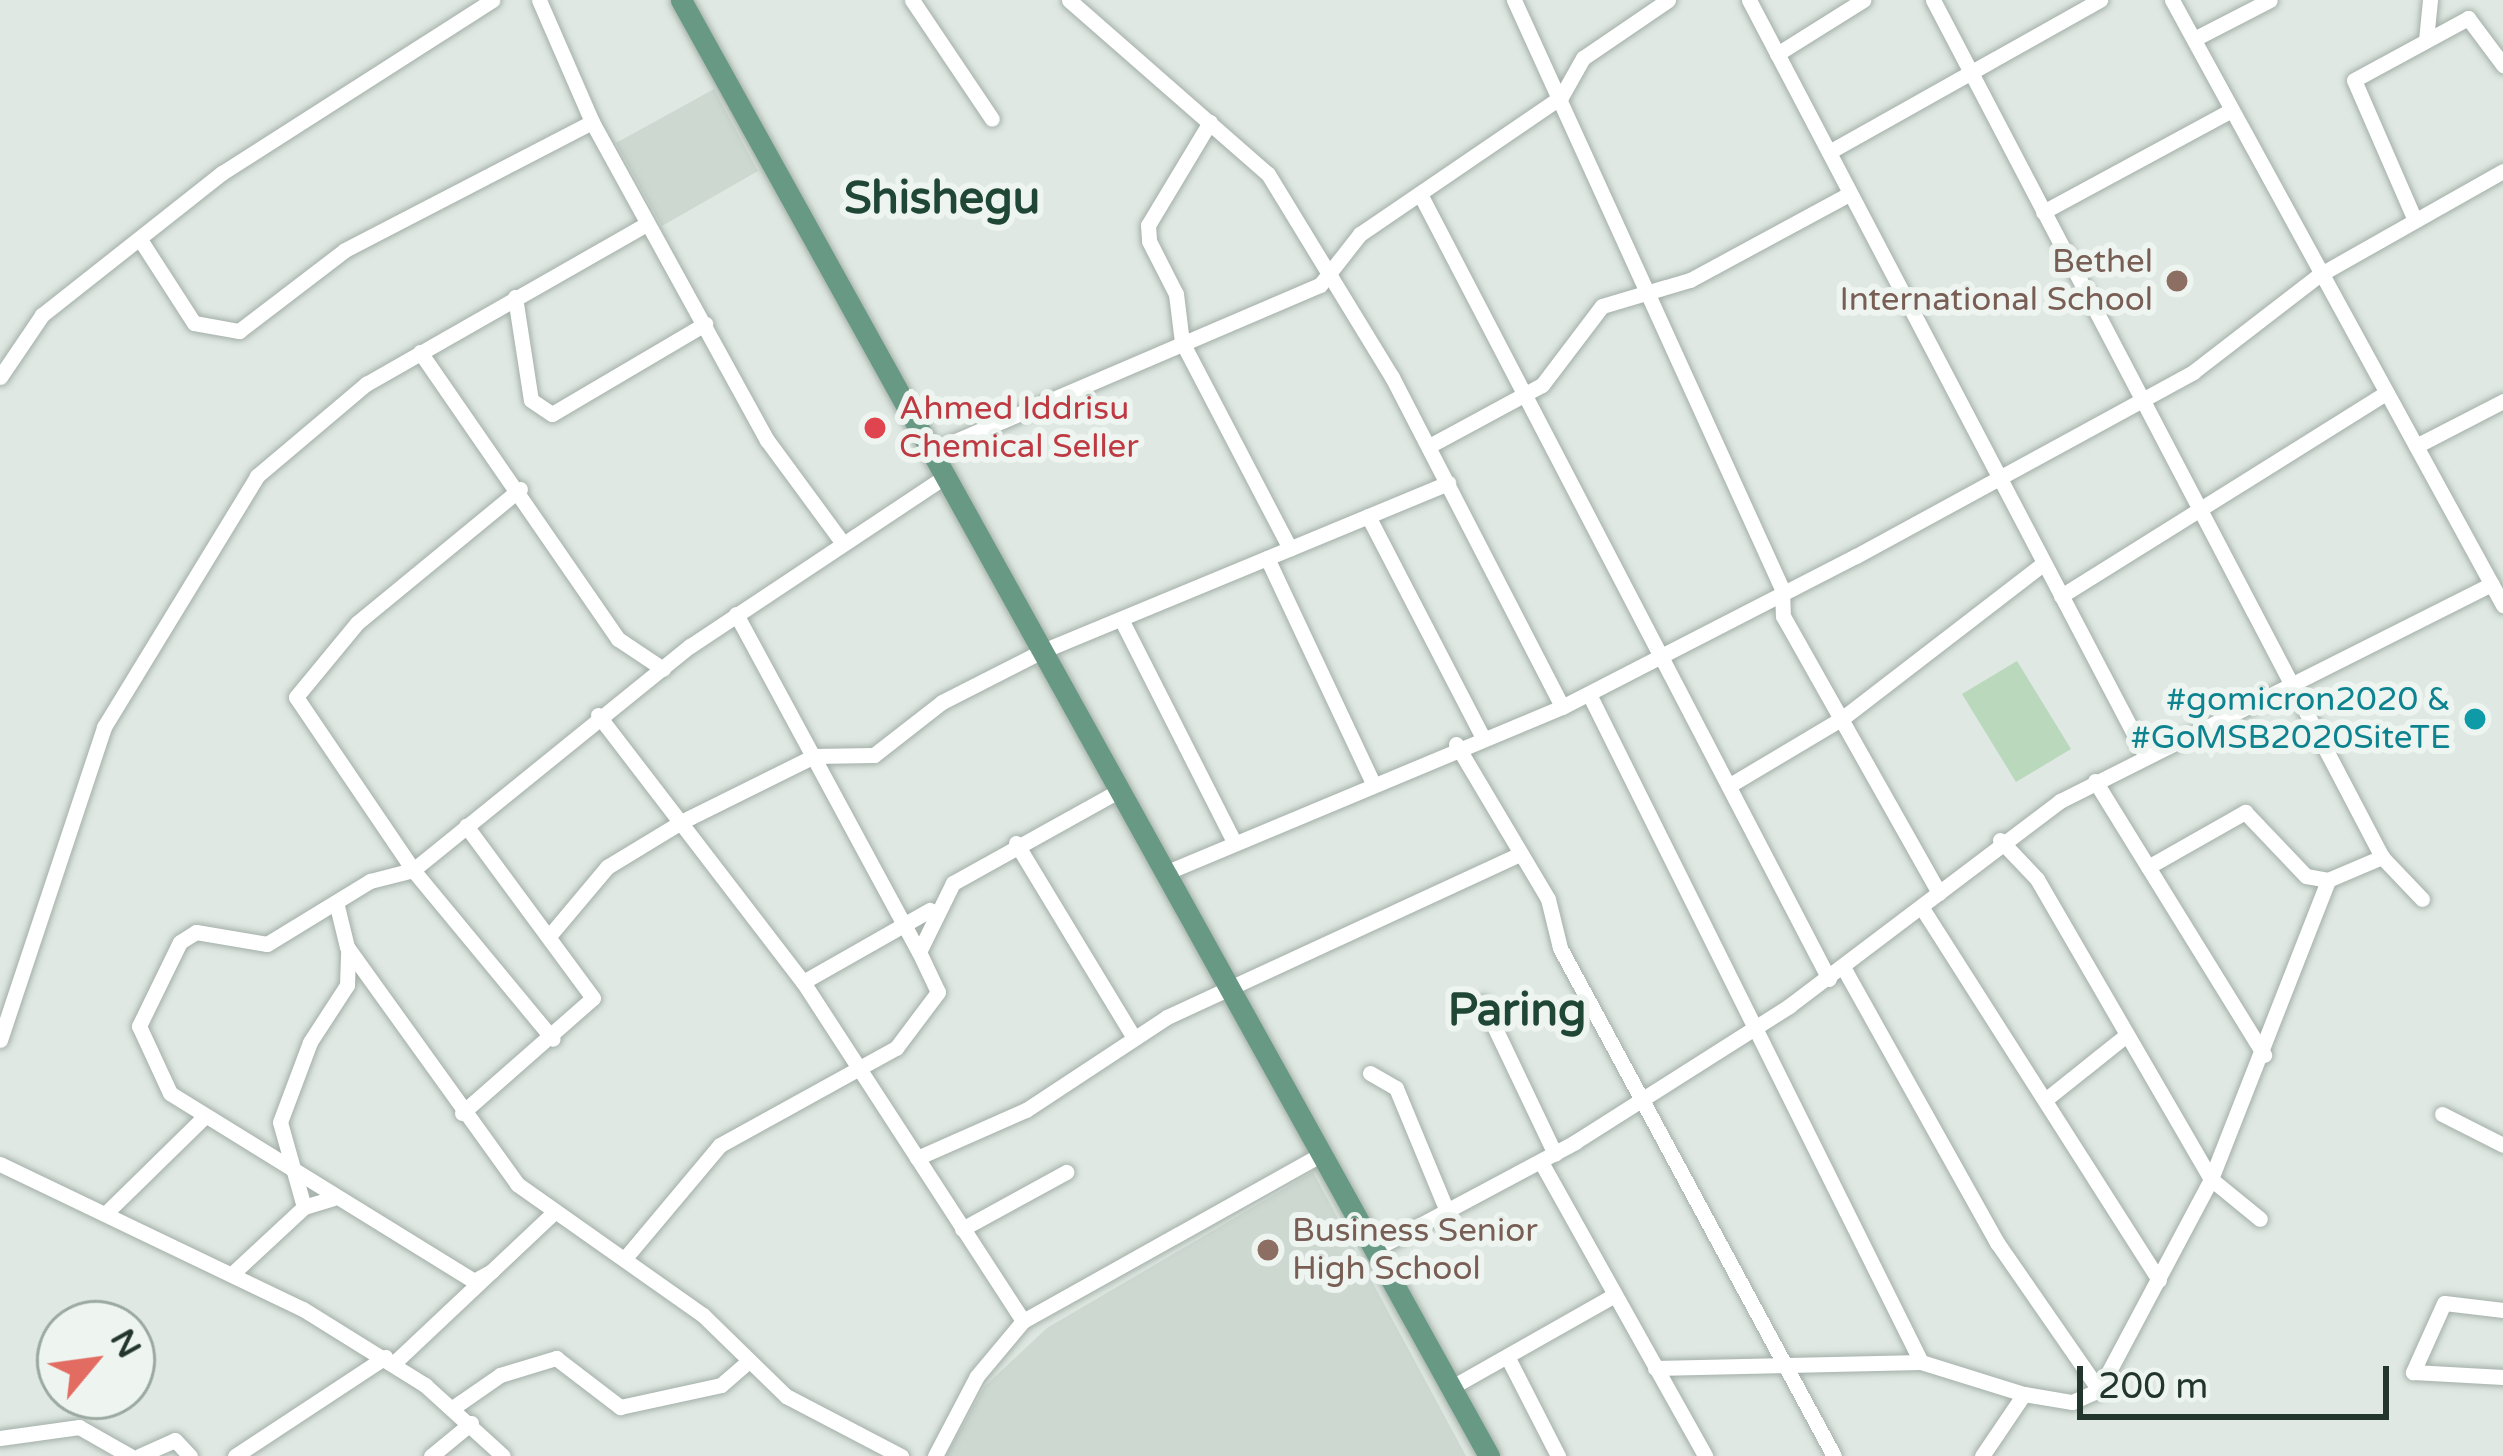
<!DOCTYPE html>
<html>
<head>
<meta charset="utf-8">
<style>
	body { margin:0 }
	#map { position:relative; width:2503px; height:1456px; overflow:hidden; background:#dfe8e2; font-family:"Varela Round",sans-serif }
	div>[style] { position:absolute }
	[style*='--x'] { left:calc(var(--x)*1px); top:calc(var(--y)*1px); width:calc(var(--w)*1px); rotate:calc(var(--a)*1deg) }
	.built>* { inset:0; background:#cdd8d1 }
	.green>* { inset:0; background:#b9d8bc }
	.roads { filter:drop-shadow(0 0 3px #a3afa8) drop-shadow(0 0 3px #a3afa8) }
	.minor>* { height:15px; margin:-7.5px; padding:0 7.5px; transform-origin:7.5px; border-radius:7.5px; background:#fff }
	.major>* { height:21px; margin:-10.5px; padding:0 10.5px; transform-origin:10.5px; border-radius:10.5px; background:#679984 }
	.dots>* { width:33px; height:33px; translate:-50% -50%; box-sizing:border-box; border:6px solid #eef5f1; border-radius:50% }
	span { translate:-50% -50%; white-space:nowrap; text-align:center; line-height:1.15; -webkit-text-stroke:12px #eef5f1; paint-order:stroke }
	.education-label { font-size:33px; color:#785e54 }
	.right { translate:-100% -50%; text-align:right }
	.left { translate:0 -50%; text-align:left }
	.health-label { font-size:33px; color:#be3a42 }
	.culture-label { font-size:33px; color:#0d838f }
	.district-label { font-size:45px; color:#204636; font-weight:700 }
	.north { position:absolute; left:36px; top:1300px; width:120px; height:120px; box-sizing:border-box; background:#eef5f1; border:3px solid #9ca9a3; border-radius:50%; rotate:61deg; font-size:33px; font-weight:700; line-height:48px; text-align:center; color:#22362d }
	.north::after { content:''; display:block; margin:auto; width:42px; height:54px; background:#e36c62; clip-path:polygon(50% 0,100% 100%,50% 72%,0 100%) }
	.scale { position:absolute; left:2077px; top:1366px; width:312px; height:54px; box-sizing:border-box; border:6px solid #22362d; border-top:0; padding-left:15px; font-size:36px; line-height:42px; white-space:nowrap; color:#22362d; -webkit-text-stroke:9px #eef5f1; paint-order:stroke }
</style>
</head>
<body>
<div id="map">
	<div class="built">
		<div style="clip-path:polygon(714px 89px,758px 171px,662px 226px,616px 143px)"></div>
		<div style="clip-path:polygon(1313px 1172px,1466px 1456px,946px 1456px,985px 1386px,1047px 1328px)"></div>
	</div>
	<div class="green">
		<div style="clip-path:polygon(2017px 661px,2071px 749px,2016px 782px,1962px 694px)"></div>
	</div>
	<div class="roads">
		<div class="minor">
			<div style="--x:539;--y:0;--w:133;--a:66.5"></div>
			<div style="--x:592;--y:122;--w:363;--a:61.2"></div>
			<div style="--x:767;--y:440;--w:127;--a:53.7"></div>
			<div style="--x:912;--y:0;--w:143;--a:56.1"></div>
			<div style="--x:1069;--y:0;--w:264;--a:41.2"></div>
			<div style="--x:1268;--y:174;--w:238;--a:58.6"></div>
			<div style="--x:1392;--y:377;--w:371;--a:62.7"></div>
			<div style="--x:1514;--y:0;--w:647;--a:65.53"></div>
			<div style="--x:1782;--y:589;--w:27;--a:88"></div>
			<div style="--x:1783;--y:616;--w:318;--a:60.6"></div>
			<div style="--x:1749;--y:0;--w:853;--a:62.32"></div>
			<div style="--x:1933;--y:0;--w:967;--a:62.35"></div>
			<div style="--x:2382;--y:857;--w:58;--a:46.4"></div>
			<div style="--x:2172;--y:0;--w:690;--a:61.32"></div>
			<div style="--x:2194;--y:39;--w:85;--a:-27.2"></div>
			<div style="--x:2426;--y:40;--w:40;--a:-84.3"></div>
			<div style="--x:1777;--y:54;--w:102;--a:-32.1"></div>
			<div style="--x:1210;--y:122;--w:120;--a:121"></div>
			<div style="--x:1148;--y:225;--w:16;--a:86"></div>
			<div style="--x:1149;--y:241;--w:59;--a:63"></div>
			<div style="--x:1176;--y:294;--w:48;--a:82.9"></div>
			<div style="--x:1182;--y:342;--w:233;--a:62.4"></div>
			<div style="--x:1829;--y:152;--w:311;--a:-29.3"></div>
			<div style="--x:1420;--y:194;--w:885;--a:62.48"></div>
			<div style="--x:2043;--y:212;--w:213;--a:-28.4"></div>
			<div style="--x:2414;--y:218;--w:150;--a:-113.5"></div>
			<div style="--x:2354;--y:80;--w:130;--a:-28.5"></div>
			<div style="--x:2468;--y:18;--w:59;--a:53.3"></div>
			<div style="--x:143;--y:244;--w:94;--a:57.2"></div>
			<div style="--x:194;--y:323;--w:46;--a:10.1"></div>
			<div style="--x:239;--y:331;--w:133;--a:-37.4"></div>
			<div style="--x:345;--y:250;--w:278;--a:-27.4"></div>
			<div style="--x:515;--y:297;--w:104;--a:81.2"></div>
			<div style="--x:531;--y:400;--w:25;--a:34"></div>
			<div style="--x:552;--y:414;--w:178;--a:-30.5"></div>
			<div style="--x:420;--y:352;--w:349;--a:55.4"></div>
			<div style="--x:618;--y:639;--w:54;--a:33.7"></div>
			<div style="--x:0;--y:377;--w:75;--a:-55.9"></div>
			<div style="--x:42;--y:315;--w:229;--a:-38.3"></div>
			<div style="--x:222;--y:173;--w:321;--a:-32.6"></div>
			<div style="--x:1429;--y:446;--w:128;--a:-28.4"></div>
			<div style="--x:1542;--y:385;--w:99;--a:-52.8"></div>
			<div style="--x:1602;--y:306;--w:92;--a:-16.5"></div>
			<div style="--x:1690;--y:280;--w:181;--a:-28.4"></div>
			<div style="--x:2416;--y:446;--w:98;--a:-27.3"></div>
			<div style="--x:930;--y:452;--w:424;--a:-23.2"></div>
			<div style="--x:1320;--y:285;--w:65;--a:-51.9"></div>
			<div style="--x:1360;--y:234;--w:243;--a:-34.3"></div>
			<div style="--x:1561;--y:97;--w:45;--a:-60.6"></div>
			<div style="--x:1583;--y:58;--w:103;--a:-34.3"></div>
			<div style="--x:520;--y:489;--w:211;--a:140.6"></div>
			<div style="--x:357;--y:623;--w:96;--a:129.5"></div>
			<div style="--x:296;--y:697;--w:209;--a:55.9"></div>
			<div style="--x:413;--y:870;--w:219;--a:50.4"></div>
			<div style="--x:1368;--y:516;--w:246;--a:62.6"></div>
			<div style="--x:1267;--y:558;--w:246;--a:64.8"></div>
			<div style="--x:2061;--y:596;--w:377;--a:-32"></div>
			<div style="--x:736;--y:614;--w:384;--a:61.6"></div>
			<div style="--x:1122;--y:621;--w:248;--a:63.1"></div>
			<div style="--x:1589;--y:694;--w:746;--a:63.57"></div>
			<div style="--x:598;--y:715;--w:337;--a:52.5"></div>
			<div style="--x:803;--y:982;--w:404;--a:57"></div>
			<div style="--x:1456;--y:744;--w:180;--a:59.3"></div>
			<div style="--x:1548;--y:899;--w:50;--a:76.2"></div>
			<div style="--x:1560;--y:948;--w:577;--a:61.66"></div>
			<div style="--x:2095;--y:781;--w:322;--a:58.3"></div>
			<div style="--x:1730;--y:785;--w:133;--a:-30.8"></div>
			<div style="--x:1844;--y:717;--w:252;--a:-37.6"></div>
			<div style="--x:2000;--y:840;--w:54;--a:46.5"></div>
			<div style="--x:2037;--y:879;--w:347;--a:59.9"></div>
			<div style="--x:2211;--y:1179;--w:63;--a:39.2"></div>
			<div style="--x:1016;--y:843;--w:226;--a:58.8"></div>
			<div style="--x:2148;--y:867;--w:112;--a:-29.6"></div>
			<div style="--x:2245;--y:812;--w:88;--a:46.4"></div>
			<div style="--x:2306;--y:876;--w:22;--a:10"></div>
			<div style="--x:1165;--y:873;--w:430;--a:-22.7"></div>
			<div style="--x:1562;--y:707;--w:331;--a:-27.2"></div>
			<div style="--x:1856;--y:556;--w:384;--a:-28.6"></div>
			<div style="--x:2193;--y:372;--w:159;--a:-37.6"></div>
			<div style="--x:2319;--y:275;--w:211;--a:-29.5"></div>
			<div style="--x:337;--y:906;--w:42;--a:76.3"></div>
			<div style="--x:347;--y:947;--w:292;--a:54.3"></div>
			<div style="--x:517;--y:1184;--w:228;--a:35.2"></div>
			<div style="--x:703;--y:1315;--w:116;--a:44.3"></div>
			<div style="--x:786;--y:1396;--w:130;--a:27.6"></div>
			<div style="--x:1922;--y:908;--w:441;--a:57.5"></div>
			<div style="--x:550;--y:935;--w:89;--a:-50"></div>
			<div style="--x:607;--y:867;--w:87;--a:-31.3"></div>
			<div style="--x:681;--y:822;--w:148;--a:-26.4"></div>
			<div style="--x:814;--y:756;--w:60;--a:-1"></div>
			<div style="--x:874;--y:755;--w:86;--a:-37.9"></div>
			<div style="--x:942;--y:702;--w:110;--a:-27"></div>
			<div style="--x:1040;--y:652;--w:442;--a:-22.5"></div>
			<div style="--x:1843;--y:967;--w:317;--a:60.8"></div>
			<div style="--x:1998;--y:1244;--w:178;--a:55.3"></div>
			<div style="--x:803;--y:982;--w:146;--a:-29.6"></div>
			<div style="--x:1483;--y:1003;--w:167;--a:64.5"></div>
			<div style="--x:0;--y:1040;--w:330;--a:-71.6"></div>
			<div style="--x:104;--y:727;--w:294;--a:-58.6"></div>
			<div style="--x:257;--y:476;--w:143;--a:-40.2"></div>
			<div style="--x:366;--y:384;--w:323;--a:-29.7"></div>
			<div style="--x:1370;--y:1073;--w:30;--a:30"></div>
			<div style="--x:1396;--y:1088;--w:133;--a:67.5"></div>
			<div style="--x:2045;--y:1100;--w:101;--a:-38.6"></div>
			<div style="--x:462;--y:1113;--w:174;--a:-41.3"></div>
			<div style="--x:593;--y:998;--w:214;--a:-126.4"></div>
			<div style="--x:2442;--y:1114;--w:68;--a:26.9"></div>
			<div style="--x:917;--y:1158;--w:119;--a:-23.8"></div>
			<div style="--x:1026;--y:1110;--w:169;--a:-33.4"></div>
			<div style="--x:1167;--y:1017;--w:386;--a:-24.8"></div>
			<div style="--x:1541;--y:1162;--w:337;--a:60.8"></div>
			<div style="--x:0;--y:1164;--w:336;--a:25.6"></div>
			<div style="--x:303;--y:1309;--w:144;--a:31.9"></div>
			<div style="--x:425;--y:1385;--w:105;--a:42.3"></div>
			<div style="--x:304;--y:1207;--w:88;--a:-105.8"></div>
			<div style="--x:280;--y:1122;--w:85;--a:-69.4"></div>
			<div style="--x:310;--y:1042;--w:68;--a:-57"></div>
			<div style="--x:347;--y:985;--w:35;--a:-88"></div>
			<div style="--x:107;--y:1212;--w:132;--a:-44.4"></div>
			<div style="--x:962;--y:1229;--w:119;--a:-28.7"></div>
			<div style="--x:1375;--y:1249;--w:227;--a:-28.1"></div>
			<div style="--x:1575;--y:1142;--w:254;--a:-32.4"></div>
			<div style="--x:1789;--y:1006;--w:340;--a:-37.1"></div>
			<div style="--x:2060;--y:801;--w:483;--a:-26.7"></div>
			<div style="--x:626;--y:1257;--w:146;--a:-50"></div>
			<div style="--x:720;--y:1145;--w:201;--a:-28.9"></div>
			<div style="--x:896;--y:1048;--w:70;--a:-53.1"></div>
			<div style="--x:938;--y:992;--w:44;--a:-115.4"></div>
			<div style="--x:919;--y:952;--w:77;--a:-63.8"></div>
			<div style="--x:953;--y:883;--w:189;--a:-29.1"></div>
			<div style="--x:492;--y:1271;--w:21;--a:151"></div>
			<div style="--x:474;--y:1281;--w:357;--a:-148.3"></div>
			<div style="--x:170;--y:1093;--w:74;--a:-114.8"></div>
			<div style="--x:139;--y:1026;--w:93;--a:-64"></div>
			<div style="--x:180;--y:942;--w:19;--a:-32"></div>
			<div style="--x:196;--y:932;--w:72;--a:9.6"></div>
			<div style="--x:267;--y:944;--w:121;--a:-31.5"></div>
			<div style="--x:370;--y:881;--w:44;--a:-14.3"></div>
			<div style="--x:413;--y:870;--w:356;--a:-39"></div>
			<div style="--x:690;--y:646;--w:305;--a:-33.6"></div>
			<div style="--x:233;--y:1273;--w:97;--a:-42.9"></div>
			<div style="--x:304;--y:1207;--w:30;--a:-17"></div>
			<div style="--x:2503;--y:1310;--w:59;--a:-173.2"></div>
			<div style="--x:2444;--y:1303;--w:76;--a:114.2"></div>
			<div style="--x:2413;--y:1372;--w:90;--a:3.2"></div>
			<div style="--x:1510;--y:1362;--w:106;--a:62.9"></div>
			<div style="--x:394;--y:1363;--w:216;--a:-43.3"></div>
			<div style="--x:1655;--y:1368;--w:266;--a:-1.3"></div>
			<div style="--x:1921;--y:1362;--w:108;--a:17.3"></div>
			<div style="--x:1452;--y:1387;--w:185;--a:-29.5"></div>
			<div style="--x:454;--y:1407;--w:56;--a:-34.8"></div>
			<div style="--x:500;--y:1375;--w:59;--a:-16.9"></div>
			<div style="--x:556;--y:1358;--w:81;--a:37.4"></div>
			<div style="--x:620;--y:1407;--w:103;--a:-12.3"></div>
			<div style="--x:721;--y:1385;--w:33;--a:-41"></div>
			<div style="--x:0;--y:1438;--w:80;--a:-7.9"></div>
			<div style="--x:79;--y:1427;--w:59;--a:29.6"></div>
			<div style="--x:139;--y:1456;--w:39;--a:-24"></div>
			<div style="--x:175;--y:1440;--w:22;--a:47"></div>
			<div style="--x:235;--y:1456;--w:180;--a:-33.4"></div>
			<div style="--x:431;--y:1456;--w:52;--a:-39.5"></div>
			<div style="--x:935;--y:1456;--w:90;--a:-62.3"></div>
			<div style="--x:977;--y:1376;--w:72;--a:-50.1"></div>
			<div style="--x:1023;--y:1321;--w:340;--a:-29.2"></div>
			<div style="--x:1982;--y:1456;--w:75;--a:-55.9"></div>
			<div style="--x:2024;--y:1394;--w:49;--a:9.5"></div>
			<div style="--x:2072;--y:1402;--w:30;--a:-24"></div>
			<div style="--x:2099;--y:1390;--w:239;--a:-62"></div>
			<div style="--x:2211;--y:1179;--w:321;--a:-68.6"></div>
			<div style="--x:2328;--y:880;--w:59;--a:-23.1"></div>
		</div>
		<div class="major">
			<div style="--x:681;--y:0;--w:1665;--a:60.97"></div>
		</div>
	</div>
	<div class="dots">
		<div style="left:2177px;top:281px;background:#8d6e63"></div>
		<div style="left:875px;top:428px;background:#e0444e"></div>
		<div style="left:2475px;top:719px;background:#0f9aa8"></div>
		<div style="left:1268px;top:1250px;background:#8d6e63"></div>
	</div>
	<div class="education-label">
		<span class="right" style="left:2153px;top:281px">Bethel<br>International School</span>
		<span class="left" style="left:1292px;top:1250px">Business Senior<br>High School</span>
	</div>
	<div class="health-label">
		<span class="left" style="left:899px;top:428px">Ahmed Iddrisu<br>Chemical Seller</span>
	</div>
	<div class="culture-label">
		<span class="right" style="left:2451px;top:719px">#gomicron2020 &amp;<br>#GoMSB2020SiteTE</span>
	</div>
	<div class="district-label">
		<span style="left:942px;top:200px">Shishegu</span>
		<span style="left:1517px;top:1012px">Paring</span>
	</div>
	<div class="north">N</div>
	<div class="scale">200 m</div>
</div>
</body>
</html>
